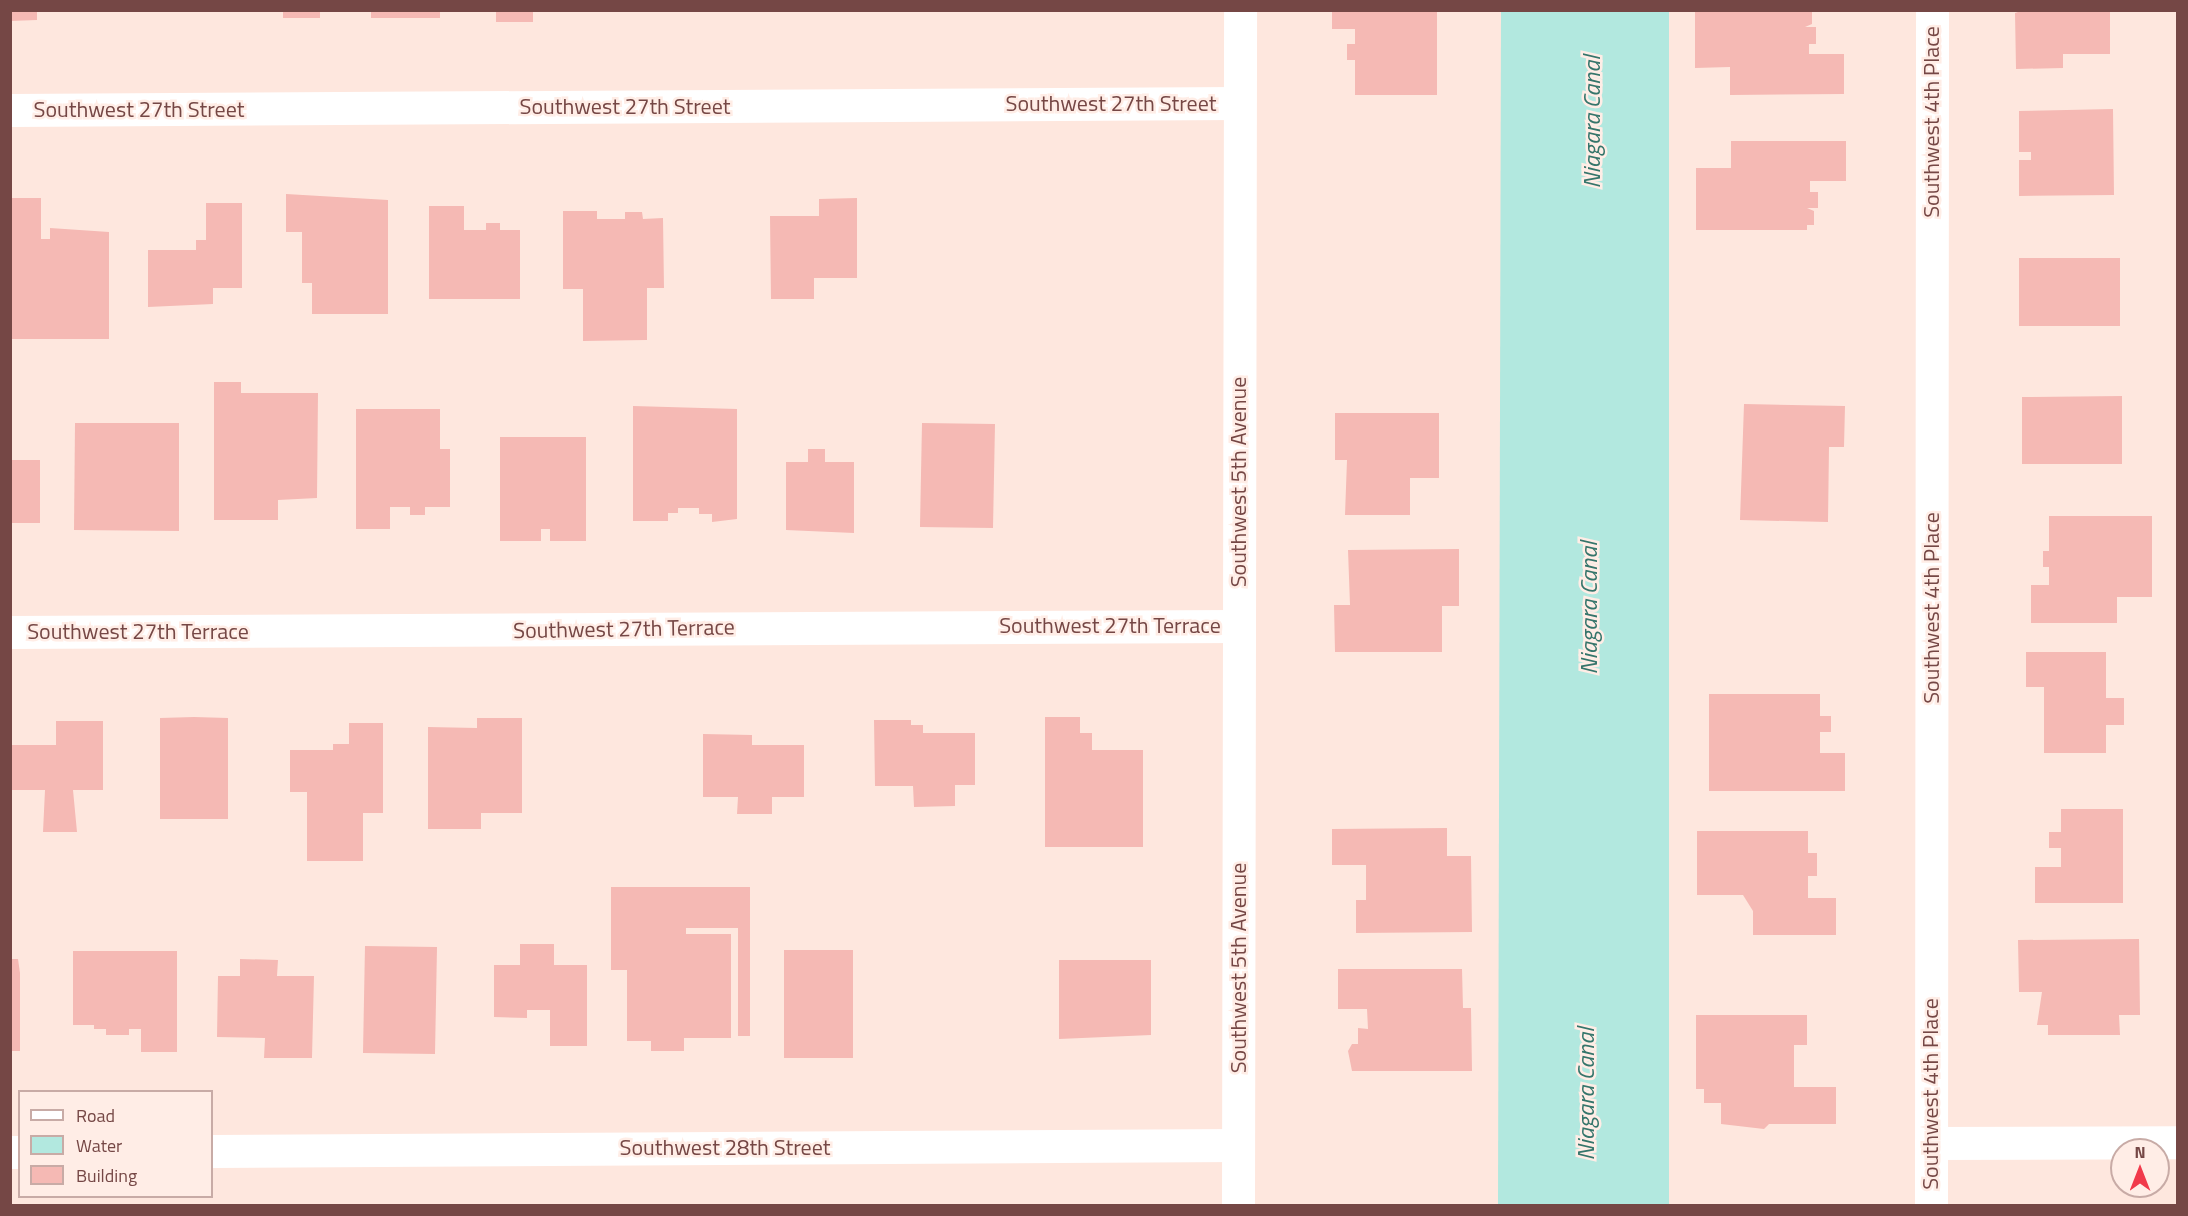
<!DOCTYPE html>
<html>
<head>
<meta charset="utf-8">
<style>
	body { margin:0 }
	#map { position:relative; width:2188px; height:1216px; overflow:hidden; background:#fee7de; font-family:"Titillium Web",sans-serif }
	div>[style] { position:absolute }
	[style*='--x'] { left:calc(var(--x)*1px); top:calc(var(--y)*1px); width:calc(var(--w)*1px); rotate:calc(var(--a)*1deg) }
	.water>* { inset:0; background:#b2e8df }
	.building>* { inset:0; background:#f5b9b4 }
	.street>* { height:33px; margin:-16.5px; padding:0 16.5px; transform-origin:16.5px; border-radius:16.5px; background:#fff }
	span { translate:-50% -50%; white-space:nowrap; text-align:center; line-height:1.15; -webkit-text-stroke:5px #ffede6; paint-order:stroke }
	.street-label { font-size:22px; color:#754745 }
	.water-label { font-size:24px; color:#35756b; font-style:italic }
	.frame { position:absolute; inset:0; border:12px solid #754745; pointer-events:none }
	.legend { position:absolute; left:18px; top:1090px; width:195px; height:108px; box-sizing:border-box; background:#ffede6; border:2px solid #c8aba6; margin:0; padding:8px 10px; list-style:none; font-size:18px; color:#754745 }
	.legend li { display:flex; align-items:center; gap:12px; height:30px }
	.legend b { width:30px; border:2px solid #c8aba6 }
	.north { position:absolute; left:2110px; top:1138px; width:60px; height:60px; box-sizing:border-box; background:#ffede6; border:2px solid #c8aba6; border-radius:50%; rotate:0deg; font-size:16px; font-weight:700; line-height:24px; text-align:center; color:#754745 }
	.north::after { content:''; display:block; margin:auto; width:21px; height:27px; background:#f13a4b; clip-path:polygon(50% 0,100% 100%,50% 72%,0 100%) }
</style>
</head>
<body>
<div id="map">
	<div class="water">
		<div style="clip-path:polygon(1501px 11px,1669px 11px,1669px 1205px,1498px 1205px)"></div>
	</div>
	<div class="building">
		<div style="clip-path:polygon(10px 10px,37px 10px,37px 20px,10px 21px)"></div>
		<div style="clip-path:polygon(283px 10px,320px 10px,320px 18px,283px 18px)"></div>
		<div style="clip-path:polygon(371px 10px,440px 10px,440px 18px,371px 18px)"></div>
		<div style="clip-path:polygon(496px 10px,533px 10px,533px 22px,496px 22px)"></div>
		<div style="clip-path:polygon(1332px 10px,1437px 10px,1437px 95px,1355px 95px,1355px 60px,1347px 60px,1347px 44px,1355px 44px,1355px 29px,1332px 29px)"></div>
		<div style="clip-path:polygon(1695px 10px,1812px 10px,1812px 24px,1805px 27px,1816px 27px,1816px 44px,1809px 44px,1809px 54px,1844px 54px,1844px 94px,1730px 95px,1730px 67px,1695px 68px)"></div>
		<div style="clip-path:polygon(2024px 10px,2110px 10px,2110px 54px,2063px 54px,2063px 68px,2016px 69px,2015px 13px)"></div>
		<div style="clip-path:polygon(2113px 109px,2114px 195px,2019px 196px,2019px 160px,2031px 160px,2031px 152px,2019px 152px,2019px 111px)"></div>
		<div style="clip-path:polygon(1731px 141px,1846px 141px,1846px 181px,1810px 181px,1810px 192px,1818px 192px,1818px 208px,1807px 208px,1814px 211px,1814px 225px,1807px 225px,1807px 230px,1696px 230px,1696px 168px,1731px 168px)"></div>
		<div style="clip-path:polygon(286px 194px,388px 200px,388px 314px,312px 314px,312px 283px,302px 283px,302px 232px,286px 232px)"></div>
		<div style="clip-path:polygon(10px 198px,41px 198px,41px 239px,50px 239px,50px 228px,109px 232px,109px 339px,10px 339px)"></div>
		<div style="clip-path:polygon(857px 198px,857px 278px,814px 278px,814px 299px,771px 299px,770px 216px,819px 216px,819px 199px)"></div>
		<div style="clip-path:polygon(206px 203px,242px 203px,242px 288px,213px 288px,213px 304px,148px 307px,148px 250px,196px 250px,196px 240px,206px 240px)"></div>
		<div style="clip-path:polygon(429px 206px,464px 206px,464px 230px,486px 230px,486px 223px,500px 223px,500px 230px,520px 230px,520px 299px,429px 299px)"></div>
		<div style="clip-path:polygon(563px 211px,597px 211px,597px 219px,625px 219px,625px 212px,642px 212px,643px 219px,663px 218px,664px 288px,647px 288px,647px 340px,583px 341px,583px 289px,563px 289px)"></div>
		<div style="clip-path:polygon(2019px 258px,2120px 258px,2120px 326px,2019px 326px)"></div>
		<div style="clip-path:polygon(214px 382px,241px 382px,241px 393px,318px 393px,317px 498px,278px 500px,278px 520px,214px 520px)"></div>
		<div style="clip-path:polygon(2122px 396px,2122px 464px,2022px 464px,2022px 397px)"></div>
		<div style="clip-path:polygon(1744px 404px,1845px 406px,1844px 447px,1829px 447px,1828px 522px,1740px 520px)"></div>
		<div style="clip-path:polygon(633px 406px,737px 409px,737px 519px,712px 522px,712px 514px,699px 514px,699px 508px,678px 508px,678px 513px,668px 513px,668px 521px,633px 521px)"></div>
		<div style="clip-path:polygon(356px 409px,440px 409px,440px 449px,450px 449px,450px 507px,425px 507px,425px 515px,410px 515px,410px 507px,390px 507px,390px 529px,356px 529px)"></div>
		<div style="clip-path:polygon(1335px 413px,1439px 413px,1439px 478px,1410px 478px,1410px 515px,1345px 515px,1347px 460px,1335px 460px)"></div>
		<div style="clip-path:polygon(75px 423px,179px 423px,179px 531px,74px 530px)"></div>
		<div style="clip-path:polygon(922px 423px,995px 424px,993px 528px,920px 527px)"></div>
		<div style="clip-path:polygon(500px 437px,586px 437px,586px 541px,550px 541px,550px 529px,541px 529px,541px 541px,500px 541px)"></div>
		<div style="clip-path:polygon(808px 449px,825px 449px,825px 462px,854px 462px,854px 533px,786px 530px,786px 462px,808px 462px)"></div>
		<div style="clip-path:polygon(10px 460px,40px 460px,40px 523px,10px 523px)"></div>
		<div style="clip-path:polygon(2049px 516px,2152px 516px,2152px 597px,2117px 597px,2117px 623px,2031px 623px,2031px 585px,2049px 585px,2049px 567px,2043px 567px,2043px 551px,2049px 551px)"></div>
		<div style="clip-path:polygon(1459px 549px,1459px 606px,1442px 606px,1442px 652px,1335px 652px,1334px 605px,1350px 605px,1348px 550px)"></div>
		<div style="clip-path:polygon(2026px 652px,2106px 652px,2106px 698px,2124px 698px,2124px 725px,2106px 725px,2106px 753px,2044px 753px,2044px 687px,2026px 687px)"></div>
		<div style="clip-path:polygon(1709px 694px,1820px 694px,1820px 716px,1831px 716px,1831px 732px,1820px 732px,1820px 753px,1845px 753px,1845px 791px,1709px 791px)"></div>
		<div style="clip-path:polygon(194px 717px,228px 718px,228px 819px,160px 819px,160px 718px)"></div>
		<div style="clip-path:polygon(1045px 717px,1080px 717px,1080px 733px,1092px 733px,1092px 750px,1143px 750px,1143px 847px,1045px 847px)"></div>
		<div style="clip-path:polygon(477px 718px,522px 718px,522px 813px,481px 813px,481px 829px,428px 829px,428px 727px,477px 728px)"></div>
		<div style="clip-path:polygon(874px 720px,911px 720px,911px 725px,923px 725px,923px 733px,975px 733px,975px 785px,955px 785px,955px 806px,914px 807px,913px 786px,875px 786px)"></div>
		<div style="clip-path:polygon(56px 721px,103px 721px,103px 790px,73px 790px,77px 832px,43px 832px,45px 790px,11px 790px,11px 745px,56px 745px)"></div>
		<div style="clip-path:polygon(349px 723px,383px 723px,383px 813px,363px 813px,363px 861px,307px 861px,307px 792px,290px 792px,290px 750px,333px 750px,333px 744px,349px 744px)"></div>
		<div style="clip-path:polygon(703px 734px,752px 735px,752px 745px,804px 745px,804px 797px,772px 797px,772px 814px,737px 814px,738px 797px,703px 797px)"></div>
		<div style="clip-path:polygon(2061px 809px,2123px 809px,2123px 903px,2035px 903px,2035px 867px,2061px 867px,2061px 848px,2049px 848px,2049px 832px,2061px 832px)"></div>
		<div style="clip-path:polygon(1447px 828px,1447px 856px,1471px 856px,1472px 932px,1356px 933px,1356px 900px,1366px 900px,1366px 865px,1332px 865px,1332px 829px)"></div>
		<div style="clip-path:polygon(1697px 831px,1808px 831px,1808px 853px,1817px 853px,1817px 876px,1808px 876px,1808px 898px,1836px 898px,1836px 935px,1753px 935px,1753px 911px,1743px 895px,1697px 895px)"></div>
		<div style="clip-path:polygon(611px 887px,750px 887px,750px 1036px,738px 1036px,738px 928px,686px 928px,686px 934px,731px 934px,731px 1038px,684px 1038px,684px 1051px,651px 1051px,651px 1041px,627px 1041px,627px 970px,611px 970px)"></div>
		<div style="clip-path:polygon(2139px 939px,2140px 1015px,2119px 1015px,2120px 1035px,2048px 1035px,2048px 1025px,2037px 1025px,2042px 992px,2019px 992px,2018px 940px)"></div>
		<div style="clip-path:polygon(520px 944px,554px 944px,554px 965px,587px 965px,587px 1046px,550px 1046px,550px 1010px,527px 1010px,527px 1018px,494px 1017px,494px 965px,520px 965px)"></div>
		<div style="clip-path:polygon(365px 946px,437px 947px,435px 1054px,363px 1053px)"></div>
		<div style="clip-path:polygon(784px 950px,853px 950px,853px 1058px,784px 1058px)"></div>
		<div style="clip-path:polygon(73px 951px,177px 951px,177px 1052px,141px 1052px,141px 1029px,129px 1029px,129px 1035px,106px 1035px,106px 1029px,94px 1029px,94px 1025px,73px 1025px)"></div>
		<div style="clip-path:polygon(10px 959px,18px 959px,20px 973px,20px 1051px,10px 1051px)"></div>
		<div style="clip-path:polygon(240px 959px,278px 960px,277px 976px,314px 976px,312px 1058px,264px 1058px,265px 1038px,217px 1037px,218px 976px,240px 976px)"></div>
		<div style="clip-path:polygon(1059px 960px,1151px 960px,1151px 1035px,1059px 1039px)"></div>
		<div style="clip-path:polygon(1338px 969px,1462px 969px,1463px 1008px,1471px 1008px,1472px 1071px,1352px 1071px,1348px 1051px,1352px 1044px,1358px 1044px,1358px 1028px,1368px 1029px,1367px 1009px,1338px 1009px)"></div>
		<div style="clip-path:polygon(1696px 1015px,1807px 1015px,1807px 1045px,1794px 1045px,1794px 1087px,1836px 1087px,1836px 1124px,1769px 1124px,1764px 1129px,1721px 1124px,1721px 1103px,1704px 1103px,1704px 1089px,1696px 1089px)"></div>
	</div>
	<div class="street">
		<div style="--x:10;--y:110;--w:1229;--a:-0.33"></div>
		<div style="--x:10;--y:632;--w:1228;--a:-0.28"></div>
		<div style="--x:1931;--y:1143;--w:247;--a:-0.2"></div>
		<div style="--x:212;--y:1151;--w:1026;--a:-0.34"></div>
		<div style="--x:10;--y:1152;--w:10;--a:0"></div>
		<div style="--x:1238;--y:1206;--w:1196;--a:-89.9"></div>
		<div style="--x:1931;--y:1206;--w:1196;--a:-89.95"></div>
	</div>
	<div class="street-label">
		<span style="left:1111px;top:104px">Southwest 27th Street</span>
		<span style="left:625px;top:107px">Southwest 27th Street</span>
		<span style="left:139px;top:110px">Southwest 27th Street</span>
		<span style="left:1932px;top:122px;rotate:-90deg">Southwest 4th Place</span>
		<span style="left:1239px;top:482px;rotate:-90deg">Southwest 5th Avenue</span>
		<span style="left:1932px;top:608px;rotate:-90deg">Southwest 4th Place</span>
		<span style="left:1110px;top:626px">Southwest 27th Terrace</span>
		<span style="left:624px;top:629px;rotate:-1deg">Southwest 27th Terrace</span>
		<span style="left:138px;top:632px">Southwest 27th Terrace</span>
		<span style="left:1239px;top:968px;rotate:-90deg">Southwest 5th Avenue</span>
		<span style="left:1931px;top:1094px;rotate:-90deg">Southwest 4th Place</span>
		<span style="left:725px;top:1148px">Southwest 28th Street</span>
	</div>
	<div class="water-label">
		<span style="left:1592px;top:122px;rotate:-90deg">Niagara Canal</span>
		<span style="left:1589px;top:608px;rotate:-90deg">Niagara Canal</span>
		<span style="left:1586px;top:1094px;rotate:-90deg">Niagara Canal</span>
	</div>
	<div class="frame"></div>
	<ul class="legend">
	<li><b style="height:8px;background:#fff"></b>Road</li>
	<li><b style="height:16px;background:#b2e8df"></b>Water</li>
	<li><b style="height:16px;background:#f5b9b4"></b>Building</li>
	</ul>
	<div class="north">N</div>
</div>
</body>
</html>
